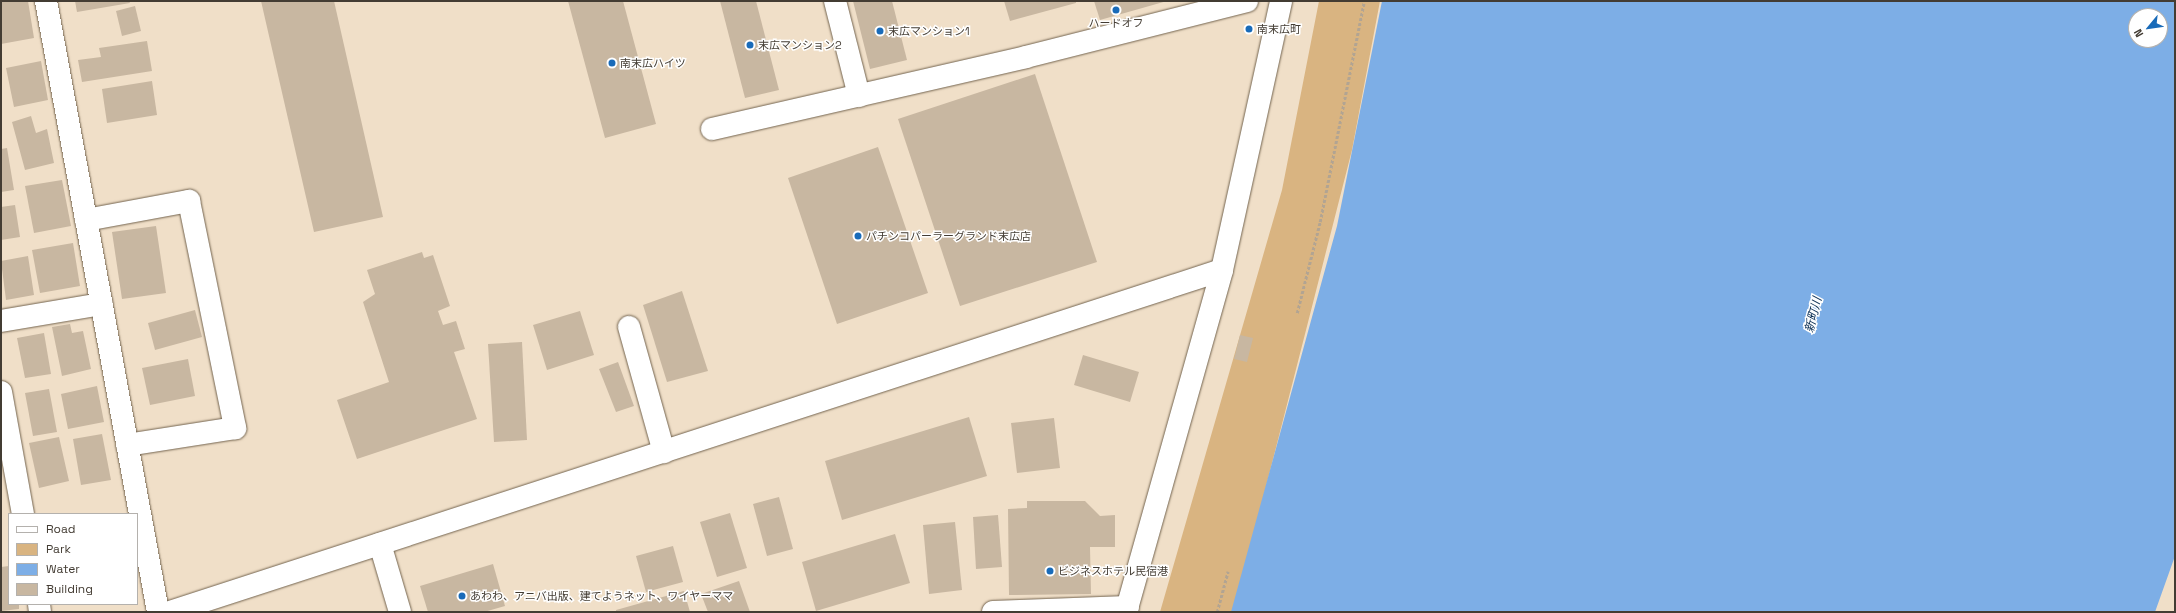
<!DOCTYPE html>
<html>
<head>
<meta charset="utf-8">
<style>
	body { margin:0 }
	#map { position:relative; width:2176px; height:613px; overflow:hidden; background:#f0dfc8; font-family:"Space Grotesk","Noto Sans JP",sans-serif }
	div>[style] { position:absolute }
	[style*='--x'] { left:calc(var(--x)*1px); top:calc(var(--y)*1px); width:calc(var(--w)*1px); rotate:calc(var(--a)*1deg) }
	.green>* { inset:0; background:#d9b481 }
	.water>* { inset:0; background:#7daee6 }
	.building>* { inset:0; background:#c8b7a1 }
	.path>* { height:2.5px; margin-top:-1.25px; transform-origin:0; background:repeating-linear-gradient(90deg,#b2a492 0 3px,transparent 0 5px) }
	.roads { filter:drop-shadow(0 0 1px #73644f) drop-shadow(0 0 1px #73644f) }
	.street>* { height:22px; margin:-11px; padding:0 11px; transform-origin:11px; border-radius:11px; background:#fff }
	.secondary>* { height:22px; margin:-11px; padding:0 11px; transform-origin:11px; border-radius:11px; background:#fff }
	.dots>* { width:11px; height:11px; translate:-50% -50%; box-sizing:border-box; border:2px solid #fff; border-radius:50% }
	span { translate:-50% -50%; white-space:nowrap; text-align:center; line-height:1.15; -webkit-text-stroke:3px #fff; paint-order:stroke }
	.poi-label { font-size:11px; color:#433c33 }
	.left { translate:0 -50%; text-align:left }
	.water-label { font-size:12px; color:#0f3256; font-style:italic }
	.frame { position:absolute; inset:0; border:2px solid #433c33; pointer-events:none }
	.legend { position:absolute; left:8px; top:513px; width:130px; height:92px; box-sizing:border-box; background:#fff; border:1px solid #b4b1ad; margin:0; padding:5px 7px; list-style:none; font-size:12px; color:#433c33 }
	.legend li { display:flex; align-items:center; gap:8px; height:20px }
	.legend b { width:20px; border:1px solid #b4b1ad }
	.north { position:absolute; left:2128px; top:8px; width:40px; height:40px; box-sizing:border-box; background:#fff; border:1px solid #b4b1ad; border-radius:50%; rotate:241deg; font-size:11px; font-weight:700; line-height:16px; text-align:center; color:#433c33 }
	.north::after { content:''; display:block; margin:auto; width:14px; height:18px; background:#196bb9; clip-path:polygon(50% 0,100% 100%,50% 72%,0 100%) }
</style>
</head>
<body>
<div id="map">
	<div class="green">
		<div style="clip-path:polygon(1319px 1px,1380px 1px,1352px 150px,1234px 612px,1160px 612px,1282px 190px)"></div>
	</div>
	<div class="water">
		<div style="clip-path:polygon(evenodd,1382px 1px,2175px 1px,2175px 556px,2155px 612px,1231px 612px,1337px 226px,1382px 1px,2136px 16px,2160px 16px,2160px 40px,2136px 40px,2136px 16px)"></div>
	</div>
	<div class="building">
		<div style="clip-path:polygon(1px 1px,28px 1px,34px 38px,1px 44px)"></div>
		<div style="clip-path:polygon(75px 1px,129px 1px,130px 3px,77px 12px)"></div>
		<div style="clip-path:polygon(261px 1px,334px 1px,383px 217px,314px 232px)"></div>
		<div style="clip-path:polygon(568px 1px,623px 1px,656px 124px,605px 138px)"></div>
		<div style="clip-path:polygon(720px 1px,756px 1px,779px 90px,745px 98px)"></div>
		<div style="clip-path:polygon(853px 1px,892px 1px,907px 60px,870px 69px)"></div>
		<div style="clip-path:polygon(1004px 1px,1076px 1px,1076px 3px,1010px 21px)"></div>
		<div style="clip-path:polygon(1094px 1px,1167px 1px,1100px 20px)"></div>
		<div style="clip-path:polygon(135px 6px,141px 31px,122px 36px,116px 11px)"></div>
		<div style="clip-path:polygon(147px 41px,152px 71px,82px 82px,78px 60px,101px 57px,99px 48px)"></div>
		<div style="clip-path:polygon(41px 61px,48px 100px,14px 107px,6px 68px)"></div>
		<div style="clip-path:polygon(1035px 74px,1097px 262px,960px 306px,898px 119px)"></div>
		<div style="clip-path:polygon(152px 81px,157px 115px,107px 123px,102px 89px)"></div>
		<div style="clip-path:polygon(31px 116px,36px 133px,47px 129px,54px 163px,25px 170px,12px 122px)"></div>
		<div style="clip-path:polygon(878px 147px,928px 293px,837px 324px,788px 178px)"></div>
		<div style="clip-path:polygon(7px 148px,14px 190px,1px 192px,1px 149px)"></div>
		<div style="clip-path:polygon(62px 180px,71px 226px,34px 233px,25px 186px)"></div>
		<div style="clip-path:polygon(15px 205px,20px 237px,1px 240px,1px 207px)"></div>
		<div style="clip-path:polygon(156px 226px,166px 293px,122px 299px,112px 232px)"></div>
		<div style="clip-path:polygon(73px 243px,80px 286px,40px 293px,32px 250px)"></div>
		<div style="clip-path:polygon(422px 252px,424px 258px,433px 255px,450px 306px,438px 311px,443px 325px,456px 321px,465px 349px,454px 352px,477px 419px,357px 459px,337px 400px,389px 382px,363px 302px,375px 294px,367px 270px)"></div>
		<div style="clip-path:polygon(28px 256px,34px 295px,6px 300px,1px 261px)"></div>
		<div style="clip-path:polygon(682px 291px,708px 371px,667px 382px,643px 305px)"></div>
		<div style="clip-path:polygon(195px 310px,202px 337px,155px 350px,148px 323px)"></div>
		<div style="clip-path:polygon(580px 311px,594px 355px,547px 370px,533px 325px)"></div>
		<div style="clip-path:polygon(70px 324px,72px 333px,83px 331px,91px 369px,62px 376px,52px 327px)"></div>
		<div style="clip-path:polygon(44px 333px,51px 374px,25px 378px,17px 338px)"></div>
		<div style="clip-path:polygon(1240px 335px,1253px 338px,1247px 362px,1234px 359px)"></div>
		<div style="clip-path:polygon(522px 342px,527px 440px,494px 442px,488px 344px)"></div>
		<div style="clip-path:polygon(1083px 355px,1139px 372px,1130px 402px,1074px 385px)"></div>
		<div style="clip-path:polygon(188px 359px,195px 396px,150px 405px,142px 368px)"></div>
		<div style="clip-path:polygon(618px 362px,634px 406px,616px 412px,599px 369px)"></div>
		<div style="clip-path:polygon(97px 386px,104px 422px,68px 429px,61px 394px)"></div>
		<div style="clip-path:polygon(49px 389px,57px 432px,33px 436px,25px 393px)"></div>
		<div style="clip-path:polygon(969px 417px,987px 476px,842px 520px,825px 461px)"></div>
		<div style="clip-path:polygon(1054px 418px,1060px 468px,1017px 473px,1011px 423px)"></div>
		<div style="clip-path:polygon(102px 434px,111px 480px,81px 485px,73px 439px)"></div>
		<div style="clip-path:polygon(59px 437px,69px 481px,39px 488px,29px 443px)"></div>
		<div style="clip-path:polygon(779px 497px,793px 549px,767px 556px,753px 504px)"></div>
		<div style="clip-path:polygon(1027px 501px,1085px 501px,1100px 516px,1115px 515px,1115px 547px,1090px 547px,1091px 594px,1009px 595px,1008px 509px,1027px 508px)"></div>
		<div style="clip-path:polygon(730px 513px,747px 568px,717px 577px,700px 522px)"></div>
		<div style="clip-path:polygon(998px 515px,1002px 567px,976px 569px,973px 517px)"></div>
		<div style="clip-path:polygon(955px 522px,962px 590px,929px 594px,923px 525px)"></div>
		<div style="clip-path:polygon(895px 534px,910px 583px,816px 611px,802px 562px)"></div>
		<div style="clip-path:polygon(673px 546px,683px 582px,646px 592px,636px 556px)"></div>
		<div style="clip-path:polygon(493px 564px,505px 606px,484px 612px,428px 612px,420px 586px)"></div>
		<div style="clip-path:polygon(9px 566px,9px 604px,19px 604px,19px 609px,1px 611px,1px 567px)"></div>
		<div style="clip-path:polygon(739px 581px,750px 612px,708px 612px,701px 594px)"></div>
		<div style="clip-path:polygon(684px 591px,690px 612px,616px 612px,616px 610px)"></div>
	</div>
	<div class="path">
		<div style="--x:1297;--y:313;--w:94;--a:-75.8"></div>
		<div style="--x:1320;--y:222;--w:225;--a:-78.7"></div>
		<div style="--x:1217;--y:612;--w:42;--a:-75"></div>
	</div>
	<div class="roads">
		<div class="street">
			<div style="--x:46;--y:1;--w:621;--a:79.61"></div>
			<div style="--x:835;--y:1;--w:98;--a:75.8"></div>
			<div style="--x:712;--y:129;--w:322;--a:-12.9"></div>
			<div style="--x:1026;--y:57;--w:228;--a:-14.2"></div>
			<div style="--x:86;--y:220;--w:105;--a:-10.5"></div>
			<div style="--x:189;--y:201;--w:232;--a:78.5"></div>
			<div style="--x:235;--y:428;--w:109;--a:171.1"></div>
			<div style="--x:1;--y:321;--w:102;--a:-9.6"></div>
			<div style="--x:629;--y:327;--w:130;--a:74.4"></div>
			<div style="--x:1;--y:392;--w:124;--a:79.8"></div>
			<div style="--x:380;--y:544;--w:71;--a:73.6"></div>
			<div style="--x:39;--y:604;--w:8;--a:83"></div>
			<div style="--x:993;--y:612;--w:135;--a:-2.1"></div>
		</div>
		<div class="secondary">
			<div style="--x:170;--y:612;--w:1106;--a:-18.01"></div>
			<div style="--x:1126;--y:612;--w:355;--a:-74.3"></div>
			<div style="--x:1222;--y:270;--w:275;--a:-77.6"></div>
		</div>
	</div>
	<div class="dots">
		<div style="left:1116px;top:10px;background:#196bb9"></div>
		<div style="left:1249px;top:29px;background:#196bb9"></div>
		<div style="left:880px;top:31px;background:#196bb9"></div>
		<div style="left:750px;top:45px;background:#196bb9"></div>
		<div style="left:612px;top:63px;background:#196bb9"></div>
		<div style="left:858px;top:236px;background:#196bb9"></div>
		<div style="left:1050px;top:571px;background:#196bb9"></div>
		<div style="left:462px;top:596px;background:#196bb9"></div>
	</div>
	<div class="poi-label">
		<span style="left:1116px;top:23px">ハードオフ</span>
		<span class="left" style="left:1257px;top:29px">南末広町</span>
		<span class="left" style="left:888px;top:31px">末広マンション1</span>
		<span class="left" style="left:758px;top:45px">末広マンション2</span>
		<span class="left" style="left:620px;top:63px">南末広ハイツ</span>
		<span class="left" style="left:866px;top:236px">パチンコパーラーグランド末広店</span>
		<span class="left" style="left:1058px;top:571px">ビジネスホテル民宿港</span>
		<span class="left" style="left:470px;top:596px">あわわ、アニバ出版、建てようネット、ワイヤーママ</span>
	</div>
	<div class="water-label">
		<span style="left:1814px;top:315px;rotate:-76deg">新町川</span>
	</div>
	<div class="frame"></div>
	<ul class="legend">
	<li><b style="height:5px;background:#fff"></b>Road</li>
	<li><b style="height:11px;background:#d9b481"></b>Park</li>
	<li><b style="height:11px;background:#7daee6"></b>Water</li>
	<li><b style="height:11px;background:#c8b7a1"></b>Building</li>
	</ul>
	<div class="north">N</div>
</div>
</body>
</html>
